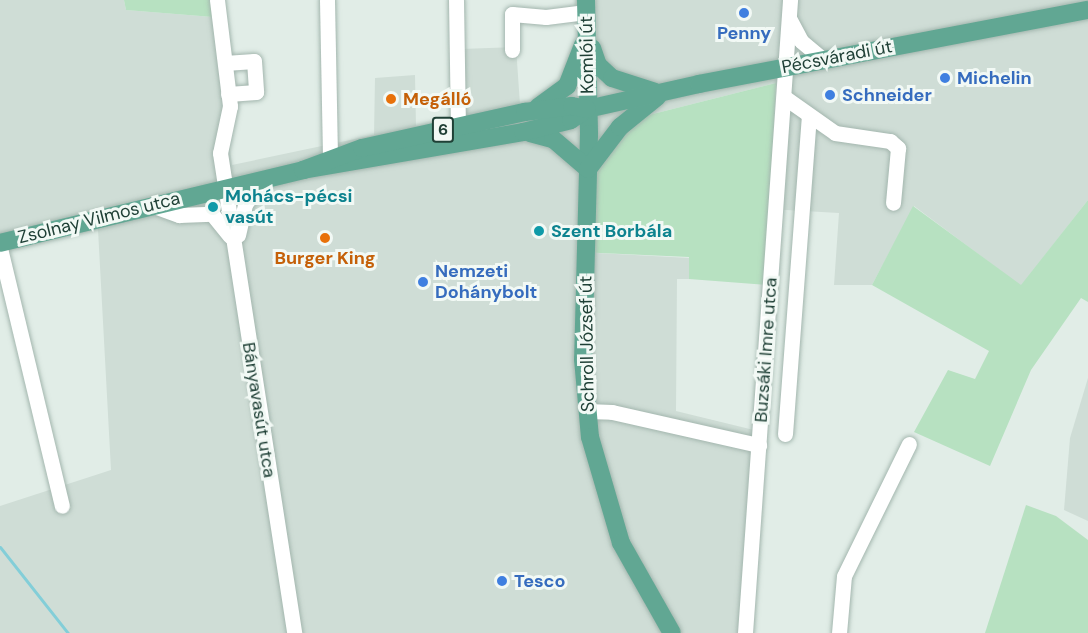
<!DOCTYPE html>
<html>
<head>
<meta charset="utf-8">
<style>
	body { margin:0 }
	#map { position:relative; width:1088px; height:633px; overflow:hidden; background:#e1ede7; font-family:"DM Sans",sans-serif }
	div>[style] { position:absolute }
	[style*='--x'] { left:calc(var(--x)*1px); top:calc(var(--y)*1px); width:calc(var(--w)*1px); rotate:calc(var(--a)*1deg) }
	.built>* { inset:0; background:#cfddd6 }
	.green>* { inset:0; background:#b7e1c1 }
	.stream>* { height:3px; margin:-1.5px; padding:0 1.5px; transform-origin:1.5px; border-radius:1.5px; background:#83ced8 }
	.roads { filter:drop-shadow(0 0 2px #a3b6ae) drop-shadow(0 0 2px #a3b6ae) }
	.minor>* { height:15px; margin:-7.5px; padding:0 7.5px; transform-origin:7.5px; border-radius:7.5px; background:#fff }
	.major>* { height:18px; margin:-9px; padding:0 9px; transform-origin:9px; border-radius:9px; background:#61a793 }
	.dots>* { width:16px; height:16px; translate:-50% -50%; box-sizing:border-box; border:3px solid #f2f9f5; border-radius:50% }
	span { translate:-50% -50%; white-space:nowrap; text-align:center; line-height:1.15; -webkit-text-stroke:6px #f2f9f5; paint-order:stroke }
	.shield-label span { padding:2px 4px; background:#f2f9f5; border:2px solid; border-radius:4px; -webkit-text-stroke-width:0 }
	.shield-label { font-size:16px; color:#1f4036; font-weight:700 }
	.shop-label { font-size:18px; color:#366cbe; font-weight:700 }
	.left { translate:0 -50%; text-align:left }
	.street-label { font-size:18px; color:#1f4036 }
	.food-label { font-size:18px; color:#c56008; font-weight:700 }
	.culture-label { font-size:18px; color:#0d838f; font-weight:700 }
</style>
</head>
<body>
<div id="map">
	<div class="built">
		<div style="clip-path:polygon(0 0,124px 0,126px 10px,213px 17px,232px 165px,374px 135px,375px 78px,415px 75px,416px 127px,460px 120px,461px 49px,516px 47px,521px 119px,579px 110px,597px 34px,596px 0,1088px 0,1088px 200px,1021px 286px,914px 206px,872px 285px,834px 285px,839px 213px,769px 209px,776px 83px,637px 118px,602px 166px,578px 252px,690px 258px,689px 279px,677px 279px,676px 411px,766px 433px,744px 633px,0 633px,0 506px,111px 470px,97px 211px,0 237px)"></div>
		<div style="clip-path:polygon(1088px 378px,1088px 521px,1064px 510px,1070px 438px)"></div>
	</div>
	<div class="green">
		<div style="clip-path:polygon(124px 0,211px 0,213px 17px,126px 10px)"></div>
		<div style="clip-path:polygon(776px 83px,766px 285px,689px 279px,689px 257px,578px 252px,582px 170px,602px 166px,637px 118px)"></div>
		<div style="clip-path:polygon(1088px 200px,1088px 302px,1081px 298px,1031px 370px,990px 466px,914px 432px,948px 370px,975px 379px,989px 351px,872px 285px,913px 206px,1021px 285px)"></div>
		<div style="clip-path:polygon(1026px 505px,1056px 516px,1088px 540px,1088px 633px,985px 633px)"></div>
	</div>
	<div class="stream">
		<div style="--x:0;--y:547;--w:110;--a:51.7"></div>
	</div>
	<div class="roads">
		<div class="minor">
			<div style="--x:217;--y:0;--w:107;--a:83"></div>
			<div style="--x:230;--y:106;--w:48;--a:102"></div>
			<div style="--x:220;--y:153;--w:486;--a:81.2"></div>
			<div style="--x:327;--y:0;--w:158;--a:88.9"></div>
			<div style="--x:456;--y:0;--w:127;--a:89.1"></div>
			<div style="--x:789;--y:18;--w:26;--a:62"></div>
			<div style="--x:801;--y:41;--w:30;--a:40"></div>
			<div style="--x:512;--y:50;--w:36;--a:-90"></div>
			<div style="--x:512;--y:14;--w:34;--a:5"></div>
			<div style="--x:546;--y:17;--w:40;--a:-7.1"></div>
			<div style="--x:225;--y:63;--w:29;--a:-4"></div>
			<div style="--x:254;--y:61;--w:31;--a:86"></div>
			<div style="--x:256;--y:92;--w:28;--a:176"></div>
			<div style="--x:784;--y:97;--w:62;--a:35.2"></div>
			<div style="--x:835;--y:133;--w:56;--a:8.3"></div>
			<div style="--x:890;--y:141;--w:11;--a:41"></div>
			<div style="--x:898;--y:148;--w:55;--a:95.2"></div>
			<div style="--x:151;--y:205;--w:30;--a:20"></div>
			<div style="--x:179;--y:215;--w:33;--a:-2"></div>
			<div style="--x:212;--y:214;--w:28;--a:51"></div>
			<div style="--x:238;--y:235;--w:32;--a:-77"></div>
			<div style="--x:245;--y:204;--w:33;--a:-51"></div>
			<div style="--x:0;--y:248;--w:265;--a:76.5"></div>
			<div style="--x:587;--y:411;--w:25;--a:2"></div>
			<div style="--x:612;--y:412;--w:151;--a:12.7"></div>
			<div style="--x:785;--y:434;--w:319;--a:-85.7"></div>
			<div style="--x:745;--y:633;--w:635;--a:-85.93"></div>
			<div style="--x:839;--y:633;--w:57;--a:-85"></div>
			<div style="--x:844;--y:576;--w:147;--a:-63.8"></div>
		</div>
		<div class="major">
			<div style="--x:586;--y:0;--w:134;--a:88.7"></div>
			<div style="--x:589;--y:134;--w:225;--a:91.5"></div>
			<div style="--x:583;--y:359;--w:78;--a:84.9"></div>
			<div style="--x:590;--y:437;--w:110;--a:73.7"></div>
			<div style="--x:621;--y:543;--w:103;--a:60.5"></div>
			<div style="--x:592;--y:48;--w:18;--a:71"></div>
			<div style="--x:598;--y:65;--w:19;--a:43"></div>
			<div style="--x:612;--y:78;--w:45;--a:18"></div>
			<div style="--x:538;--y:107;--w:36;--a:-36"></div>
			<div style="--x:567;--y:86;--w:44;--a:-68.7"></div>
			<div style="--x:530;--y:133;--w:24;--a:15"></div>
			<div style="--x:553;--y:139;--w:46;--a:40.6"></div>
			<div style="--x:588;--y:169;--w:53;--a:-52.7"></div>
			<div style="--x:620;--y:127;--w:48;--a:-39"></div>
			<div style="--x:303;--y:170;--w:223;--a:-9.8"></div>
			<div style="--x:523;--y:132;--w:49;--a:-14"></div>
			<div style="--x:571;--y:120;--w:19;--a:-35"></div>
			<div style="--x:587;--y:109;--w:115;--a:-12.6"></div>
			<div style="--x:699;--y:84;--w:396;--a:-10.8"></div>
			<div style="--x:0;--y:243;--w:312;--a:-13.5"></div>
			<div style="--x:303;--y:170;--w:63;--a:-20.4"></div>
			<div style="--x:362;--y:148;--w:167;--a:-12.5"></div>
			<div style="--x:525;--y:112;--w:47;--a:-7.3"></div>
			<div style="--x:572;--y:106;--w:15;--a:11"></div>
		</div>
	</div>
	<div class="dots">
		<div style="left:744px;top:13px;background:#3f7fe0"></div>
		<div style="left:945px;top:78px;background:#3f7fe0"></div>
		<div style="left:830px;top:95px;background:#3f7fe0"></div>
		<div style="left:391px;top:99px;background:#e8710a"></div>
		<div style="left:213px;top:207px;background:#0f9aa8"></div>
		<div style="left:539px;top:231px;background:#0f9aa8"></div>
		<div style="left:325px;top:238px;background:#e8710a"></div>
		<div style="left:423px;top:282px;background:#3f7fe0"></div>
		<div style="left:502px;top:581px;background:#3f7fe0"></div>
	</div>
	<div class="shield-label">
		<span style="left:443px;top:130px">6</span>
	</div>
	<div class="shop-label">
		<span style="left:744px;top:33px">Penny</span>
		<span class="left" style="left:957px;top:78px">Michelin</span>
		<span class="left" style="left:842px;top:95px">Schneider</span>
		<span class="left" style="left:435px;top:282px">Nemzeti<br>Dohánybolt</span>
		<span class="left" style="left:514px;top:581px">Tesco</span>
	</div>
	<div class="street-label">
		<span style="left:587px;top:55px;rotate:-91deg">Komlói út</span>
		<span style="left:837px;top:57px;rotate:-11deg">Pécsváradi út</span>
		<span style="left:99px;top:218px;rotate:-14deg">Zsolnay Vilmos utca</span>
		<span style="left:587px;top:344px;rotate:-91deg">Schroll József út</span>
		<span style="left:766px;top:350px;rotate:-86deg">Buzsáki Imre utca</span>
		<span style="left:259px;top:410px;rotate:81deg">Bányavasút utca</span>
	</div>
	<div class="food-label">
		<span class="left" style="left:403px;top:99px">Megálló</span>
		<span style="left:325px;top:258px">Burger King</span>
	</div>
	<div class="culture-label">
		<span class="left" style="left:225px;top:207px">Mohács-pécsi<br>vasút</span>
		<span class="left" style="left:551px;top:231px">Szent Borbála</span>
	</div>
</div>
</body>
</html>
